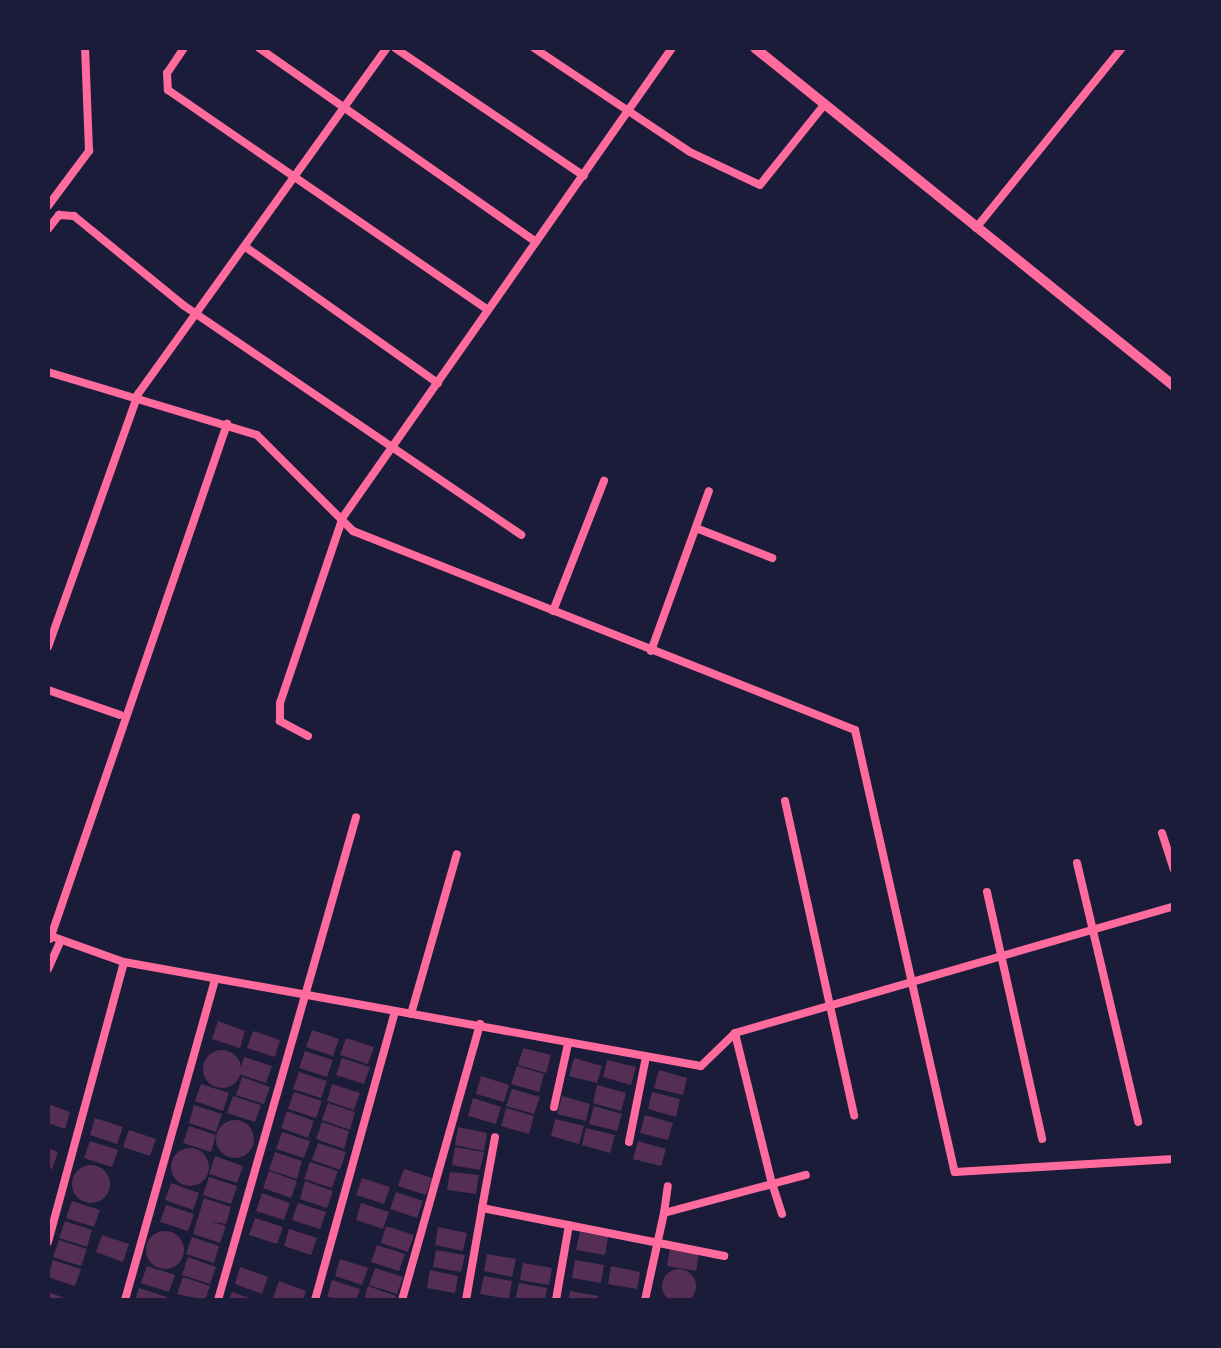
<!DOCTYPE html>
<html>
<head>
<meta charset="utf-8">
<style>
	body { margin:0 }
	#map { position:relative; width:1221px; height:1348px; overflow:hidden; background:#1b1b3a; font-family:"Nunito Sans",sans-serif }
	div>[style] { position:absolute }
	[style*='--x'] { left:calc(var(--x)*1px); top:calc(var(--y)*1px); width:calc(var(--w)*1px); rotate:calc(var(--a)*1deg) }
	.building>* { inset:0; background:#542f53 }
	.round { border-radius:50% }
	.minor>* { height:8px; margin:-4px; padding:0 4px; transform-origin:4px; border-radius:4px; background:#ff6b9d }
	.secondary>* { height:10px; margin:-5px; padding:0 5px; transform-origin:5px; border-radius:5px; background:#ff6b9d }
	span { translate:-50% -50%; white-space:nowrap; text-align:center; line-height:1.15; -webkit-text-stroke:9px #1b1b3a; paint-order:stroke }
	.frame { position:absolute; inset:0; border:50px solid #1b1b3a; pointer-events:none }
</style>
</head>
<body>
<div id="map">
	<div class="building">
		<div style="clip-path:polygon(218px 1021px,245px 1031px,240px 1048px,212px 1039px)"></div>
		<div style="clip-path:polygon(312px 1030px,339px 1039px,333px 1056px,306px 1047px)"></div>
		<div style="clip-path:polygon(253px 1031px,280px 1040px,275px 1057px,247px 1048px)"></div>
		<div style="clip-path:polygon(346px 1038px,374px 1047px,368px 1064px,340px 1055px)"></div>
		<div style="clip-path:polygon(523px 1048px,551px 1055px,546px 1073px,518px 1065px)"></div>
		<div class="round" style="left:203px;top:1050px;width:38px;height:38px"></div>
		<div style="clip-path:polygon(305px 1051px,333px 1060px,327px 1077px,299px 1068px)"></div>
		<div style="clip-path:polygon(244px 1057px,272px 1066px,266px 1083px,239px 1074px)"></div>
		<div style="clip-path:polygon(342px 1058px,370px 1067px,364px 1084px,336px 1075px)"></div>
		<div style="clip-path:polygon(574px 1058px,602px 1066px,597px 1083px,569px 1076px)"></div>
		<div style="clip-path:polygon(607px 1060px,636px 1067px,631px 1085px,603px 1077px)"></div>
		<div style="clip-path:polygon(517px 1066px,544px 1074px,539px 1092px,511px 1084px)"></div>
		<div style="clip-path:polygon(659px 1070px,687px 1078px,683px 1095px,654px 1088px)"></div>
		<div style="clip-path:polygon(299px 1072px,327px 1081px,321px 1098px,293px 1089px)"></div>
		<div style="clip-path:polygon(481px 1076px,509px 1085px,504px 1102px,476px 1094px)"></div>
		<div style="clip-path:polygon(242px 1077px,270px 1087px,264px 1104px,236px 1095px)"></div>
		<div style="clip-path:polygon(201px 1084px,229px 1093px,223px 1111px,195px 1101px)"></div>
		<div style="clip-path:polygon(332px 1084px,360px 1093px,354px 1110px,327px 1101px)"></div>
		<div style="clip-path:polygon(597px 1085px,626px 1093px,621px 1111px,593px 1103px)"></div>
		<div style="clip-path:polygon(512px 1089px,540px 1097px,534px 1114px,506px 1106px)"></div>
		<div style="clip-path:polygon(294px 1092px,322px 1101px,316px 1118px,288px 1109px)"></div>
		<div style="clip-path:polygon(652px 1092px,680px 1099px,676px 1117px,648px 1109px)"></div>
		<div style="clip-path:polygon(233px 1096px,261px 1105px,255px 1122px,227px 1113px)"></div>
		<div style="clip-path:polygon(562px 1096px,590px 1104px,586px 1121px,557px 1114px)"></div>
		<div style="clip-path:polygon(473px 1098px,501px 1107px,496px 1124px,468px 1116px)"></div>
		<div style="clip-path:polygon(328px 1103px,355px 1112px,350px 1130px,322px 1120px)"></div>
		<div style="clip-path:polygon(48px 1104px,70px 1112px,65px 1129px,48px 1123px)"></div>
		<div style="clip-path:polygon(194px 1105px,222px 1114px,216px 1132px,189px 1123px)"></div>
		<div style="clip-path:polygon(594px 1106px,622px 1114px,617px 1131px,589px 1124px)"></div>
		<div style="clip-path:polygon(506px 1108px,534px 1116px,529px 1134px,501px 1126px)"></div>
		<div style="clip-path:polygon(287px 1111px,314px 1121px,308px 1138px,281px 1128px)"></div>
		<div style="clip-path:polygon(645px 1115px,673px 1123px,668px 1140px,640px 1133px)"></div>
		<div style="clip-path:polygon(95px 1118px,123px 1127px,117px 1144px,90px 1135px)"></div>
		<div style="clip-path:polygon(555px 1119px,584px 1126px,579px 1144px,551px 1136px)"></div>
		<div class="round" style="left:216px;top:1120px;width:38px;height:38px"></div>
		<div style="clip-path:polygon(322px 1122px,349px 1131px,344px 1149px,316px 1139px)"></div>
		<div style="clip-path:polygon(189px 1126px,216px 1135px,211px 1152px,183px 1143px)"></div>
		<div style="clip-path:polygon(458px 1127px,487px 1133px,484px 1151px,455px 1145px)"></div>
		<div style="clip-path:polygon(586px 1128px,615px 1135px,610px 1153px,582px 1145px)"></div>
		<div style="clip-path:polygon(129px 1130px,156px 1139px,150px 1156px,123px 1147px)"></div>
		<div style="clip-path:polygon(282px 1132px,310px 1141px,304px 1158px,276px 1149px)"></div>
		<div style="clip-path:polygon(90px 1141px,118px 1150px,112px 1167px,84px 1158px)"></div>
		<div style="clip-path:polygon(638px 1141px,666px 1149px,661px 1166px,633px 1159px)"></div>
		<div style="clip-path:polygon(318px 1143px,346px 1152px,340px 1170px,312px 1160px)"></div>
		<div style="clip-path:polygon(455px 1147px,484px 1152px,480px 1170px,452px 1165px)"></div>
		<div style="clip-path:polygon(48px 1148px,58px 1152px,52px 1169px,48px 1168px)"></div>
		<div class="round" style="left:171px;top:1148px;width:38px;height:38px"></div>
		<div style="clip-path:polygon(275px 1152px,302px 1161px,297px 1179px,269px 1170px)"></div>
		<div style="clip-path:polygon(215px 1156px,243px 1166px,237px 1183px,209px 1174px)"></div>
		<div style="clip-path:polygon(310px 1162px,338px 1171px,332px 1188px,304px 1179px)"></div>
		<div class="round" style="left:72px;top:1165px;width:38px;height:38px"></div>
		<div style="clip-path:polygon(404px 1169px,432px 1178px,426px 1195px,398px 1186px)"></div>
		<div style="clip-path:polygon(269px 1171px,297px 1181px,291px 1198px,263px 1188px)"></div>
		<div style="clip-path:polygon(450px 1172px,479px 1175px,476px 1194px,447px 1190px)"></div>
		<div style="clip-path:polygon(209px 1177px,237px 1186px,231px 1204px,203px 1195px)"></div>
		<div style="clip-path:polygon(362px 1178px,390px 1187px,384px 1204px,356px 1195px)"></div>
		<div style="clip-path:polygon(305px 1181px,333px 1191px,327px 1208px,300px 1199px)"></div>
		<div style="clip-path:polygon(171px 1183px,199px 1193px,193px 1210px,165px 1200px)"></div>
		<div style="clip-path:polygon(396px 1192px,423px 1201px,417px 1218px,390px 1209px)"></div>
		<div style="clip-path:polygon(262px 1193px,290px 1203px,284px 1220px,256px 1211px)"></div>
		<div style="clip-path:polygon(204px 1198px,231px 1207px,226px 1224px,210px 1221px,226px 1226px,220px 1243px,193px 1234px)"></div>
		<div style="clip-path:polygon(72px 1201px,100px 1210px,94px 1227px,66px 1218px)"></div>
		<div style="clip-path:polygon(298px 1203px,326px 1212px,320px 1229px,292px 1220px)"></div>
		<div style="clip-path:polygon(361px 1203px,389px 1212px,383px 1229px,356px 1220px)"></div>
		<div style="clip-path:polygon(166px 1205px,194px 1214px,188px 1231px,160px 1222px)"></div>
		<div style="clip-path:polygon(255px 1218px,283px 1227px,277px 1244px,249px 1235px)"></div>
		<div style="clip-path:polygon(65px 1221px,92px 1230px,87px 1247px,59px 1238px)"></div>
		<div style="clip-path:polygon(386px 1226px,414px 1235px,408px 1252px,381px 1243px)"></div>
		<div style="clip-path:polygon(438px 1227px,467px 1233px,463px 1251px,435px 1245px)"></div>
		<div style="clip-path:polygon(289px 1229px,317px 1238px,311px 1255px,284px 1246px)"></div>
		<div class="round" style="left:146px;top:1231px;width:38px;height:38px"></div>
		<div style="clip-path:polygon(580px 1232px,608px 1237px,605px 1255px,576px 1250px)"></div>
		<div style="clip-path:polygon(102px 1235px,129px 1244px,123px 1262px,96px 1252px)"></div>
		<div style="clip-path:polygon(192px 1237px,219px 1246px,214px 1263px,186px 1254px)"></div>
		<div style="clip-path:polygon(59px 1240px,87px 1249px,81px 1266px,53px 1257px)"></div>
		<div style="clip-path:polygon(377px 1245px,405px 1254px,399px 1271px,371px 1262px)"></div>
		<div style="clip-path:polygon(670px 1248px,699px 1253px,696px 1271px,667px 1266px)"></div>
		<div style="clip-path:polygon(436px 1250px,465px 1255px,461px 1272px,433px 1267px)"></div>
		<div style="clip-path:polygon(487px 1254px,516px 1259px,512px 1277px,484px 1271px)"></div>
		<div style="clip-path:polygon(188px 1257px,216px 1267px,210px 1284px,182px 1275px)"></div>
		<div style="clip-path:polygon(340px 1259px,368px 1268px,362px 1285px,335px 1276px)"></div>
		<div style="clip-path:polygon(53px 1260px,81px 1269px,75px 1286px,48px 1277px)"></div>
		<div style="clip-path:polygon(575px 1260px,604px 1265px,601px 1283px,572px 1278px)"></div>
		<div style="clip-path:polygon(523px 1263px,552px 1268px,549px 1285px,520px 1280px)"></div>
		<div style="clip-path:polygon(147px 1266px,175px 1275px,169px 1292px,141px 1283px)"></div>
		<div style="clip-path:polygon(611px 1266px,640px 1272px,637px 1289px,608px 1284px)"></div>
		<div style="clip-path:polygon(240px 1267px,268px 1277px,262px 1294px,235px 1284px)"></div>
		<div style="clip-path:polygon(375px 1268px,403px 1277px,397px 1294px,369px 1285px)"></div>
		<div class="round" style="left:662px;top:1269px;width:34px;height:34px"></div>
		<div style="clip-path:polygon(430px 1270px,458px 1276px,455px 1293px,427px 1288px)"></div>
		<div style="clip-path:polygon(484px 1276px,512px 1281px,509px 1299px,480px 1294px)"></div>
		<div style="clip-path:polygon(183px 1277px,210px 1286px,205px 1300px,177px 1294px)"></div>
		<div style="clip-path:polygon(332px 1280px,360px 1289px,356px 1300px,327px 1297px)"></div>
		<div style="clip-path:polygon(279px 1281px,306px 1291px,303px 1300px,273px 1298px)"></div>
		<div style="clip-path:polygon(519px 1283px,547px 1288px,545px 1300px,515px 1300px)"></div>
		<div style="clip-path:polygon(368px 1286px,396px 1296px,394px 1300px,364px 1300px)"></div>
		<div style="clip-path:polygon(139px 1288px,167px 1297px,165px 1300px,135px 1300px)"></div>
		<div style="clip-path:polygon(570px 1291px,598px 1296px,598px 1300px,568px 1300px)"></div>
		<div style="clip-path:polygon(48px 1292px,70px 1300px,48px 1300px)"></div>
		<div style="clip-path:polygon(232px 1292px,255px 1300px,229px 1300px)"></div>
	</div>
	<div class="minor">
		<div style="--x:184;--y:48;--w:30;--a:124"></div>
		<div style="--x:167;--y:73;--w:17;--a:87"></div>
		<div style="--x:168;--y:90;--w:388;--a:34.5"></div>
		<div style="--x:259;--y:48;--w:338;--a:35"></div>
		<div style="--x:395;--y:48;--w:228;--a:34.1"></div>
		<div style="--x:534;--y:48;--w:187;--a:33.7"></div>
		<div style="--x:690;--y:152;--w:77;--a:25.2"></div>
		<div style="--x:760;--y:185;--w:104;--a:-51.3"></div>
		<div style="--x:48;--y:206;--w:69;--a:-53.3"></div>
		<div style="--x:89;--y:151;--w:103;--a:-92.2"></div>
		<div style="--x:976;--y:228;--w:232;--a:-51"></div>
		<div style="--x:48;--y:229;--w:18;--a:-52"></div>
		<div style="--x:59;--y:215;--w:15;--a:4"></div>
		<div style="--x:74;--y:216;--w:141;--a:39.2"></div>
		<div style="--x:183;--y:305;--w:409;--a:34.2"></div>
		<div style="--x:247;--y:248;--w:234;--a:35.3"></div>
		<div style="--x:48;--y:372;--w:218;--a:16.8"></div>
		<div style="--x:257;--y:435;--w:136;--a:45"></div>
		<div style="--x:353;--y:531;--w:540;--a:21.62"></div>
		<div style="--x:855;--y:730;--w:453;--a:77.3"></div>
		<div style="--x:955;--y:1172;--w:219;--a:-3.4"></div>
		<div style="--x:696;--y:528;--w:82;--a:21.5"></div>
		<div style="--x:553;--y:611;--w:140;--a:-68.6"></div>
		<div style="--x:48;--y:647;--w:269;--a:-70.4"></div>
		<div style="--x:138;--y:394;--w:426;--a:-54.3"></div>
		<div style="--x:651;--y:651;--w:170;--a:-70.1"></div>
		<div style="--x:48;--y:690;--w:76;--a:19.1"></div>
		<div style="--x:308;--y:736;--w:32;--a:-152"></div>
		<div style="--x:280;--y:721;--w:18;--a:-90"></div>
		<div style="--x:280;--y:703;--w:196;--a:-71.3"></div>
		<div style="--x:343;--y:517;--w:573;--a:-54.95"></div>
		<div style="--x:785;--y:801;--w:322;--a:77.6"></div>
		<div style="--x:1162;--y:833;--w:40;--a:72"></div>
		<div style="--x:1077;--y:863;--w:266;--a:76.7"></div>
		<div style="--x:987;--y:892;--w:253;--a:77.4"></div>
		<div style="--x:48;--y:935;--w:81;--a:19.6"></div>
		<div style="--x:124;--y:962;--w:586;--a:10.22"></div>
		<div style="--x:701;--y:1066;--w:47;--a:-44.1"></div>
		<div style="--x:735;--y:1033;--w:457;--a:-16.1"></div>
		<div style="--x:50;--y:939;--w:545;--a:-71.03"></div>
		<div style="--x:48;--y:969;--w:30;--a:-66"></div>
		<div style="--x:411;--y:1014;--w:166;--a:-74"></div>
		<div style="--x:554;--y:1107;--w:65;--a:-77.5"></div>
		<div style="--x:629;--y:1142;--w:82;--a:-78.7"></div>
		<div style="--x:482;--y:1208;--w:72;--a:-79.6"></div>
		<div style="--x:664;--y:1213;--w:27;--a:-82"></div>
		<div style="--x:782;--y:1214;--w:32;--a:-108"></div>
		<div style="--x:772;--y:1184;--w:35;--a:-15"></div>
		<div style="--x:48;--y:1242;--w:290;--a:-74.8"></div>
		<div style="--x:125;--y:1300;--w:333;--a:-74.3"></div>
		<div style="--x:218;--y:1300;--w:502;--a:-74.05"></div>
		<div style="--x:315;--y:1300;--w:299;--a:-74.5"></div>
		<div style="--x:402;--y:1300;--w:287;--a:-74.2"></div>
		<div style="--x:466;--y:1300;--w:93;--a:-80.1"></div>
		<div style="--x:482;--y:1208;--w:247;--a:11.2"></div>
		<div style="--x:556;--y:1300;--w:76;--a:-80.2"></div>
		<div style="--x:645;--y:1300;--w:89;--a:-77.7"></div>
		<div style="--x:664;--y:1213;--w:112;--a:-15"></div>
		<div style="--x:772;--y:1184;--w:155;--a:-103.8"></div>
	</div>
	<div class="secondary">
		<div style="--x:755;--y:48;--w:538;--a:38.89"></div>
	</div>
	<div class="frame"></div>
</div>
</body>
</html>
